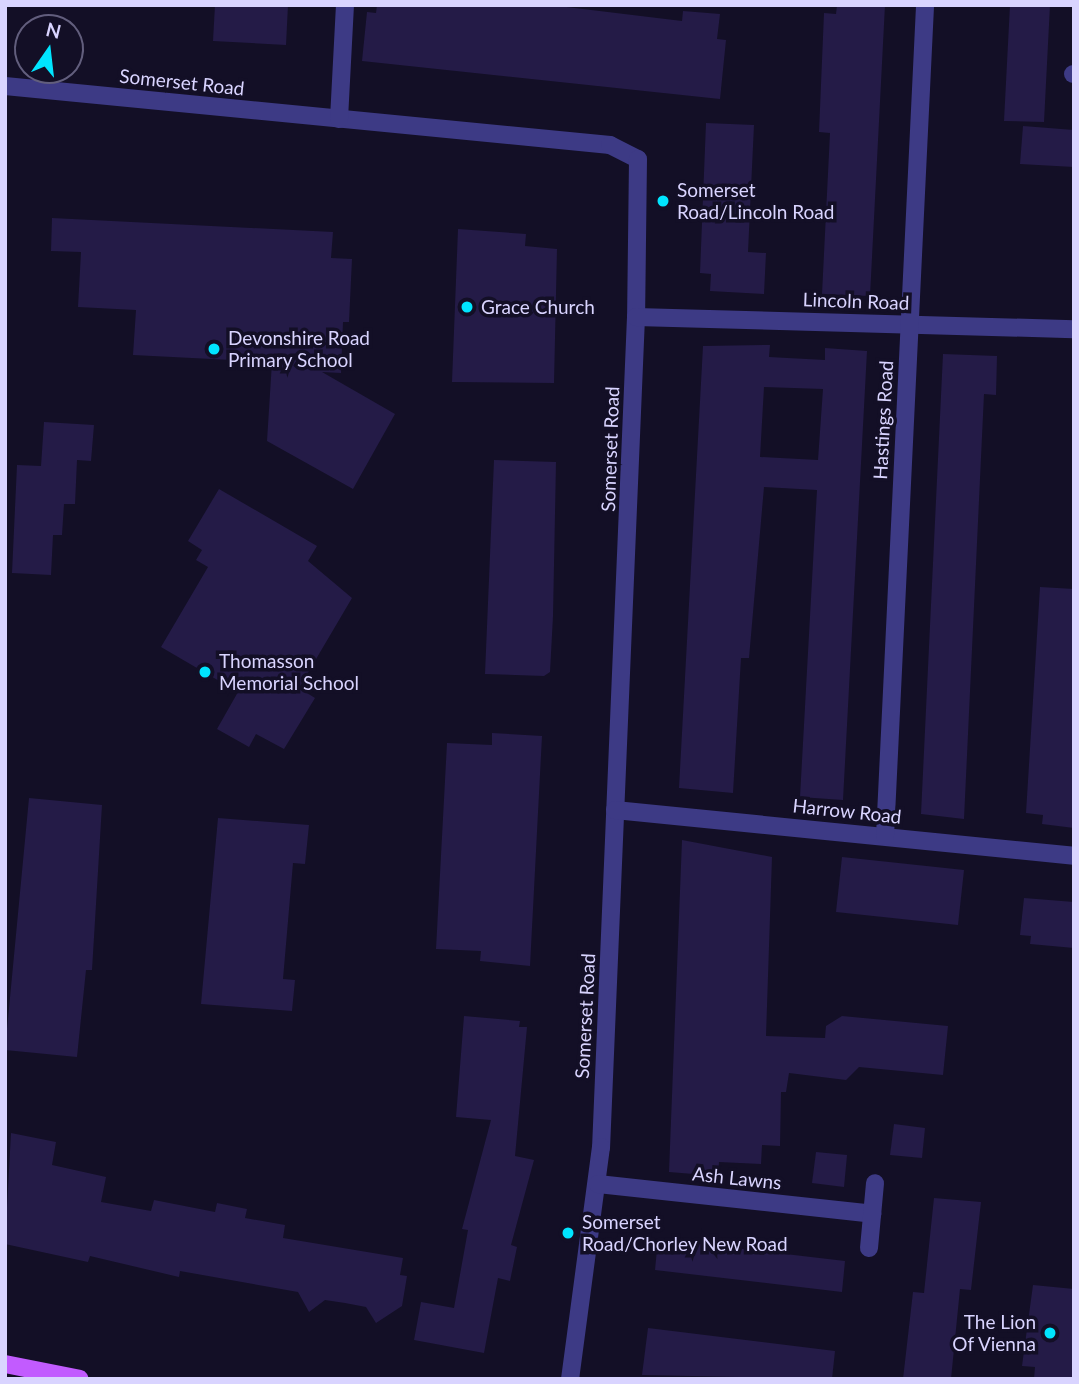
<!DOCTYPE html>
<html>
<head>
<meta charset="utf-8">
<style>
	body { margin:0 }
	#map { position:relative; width:1079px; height:1384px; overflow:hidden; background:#130f26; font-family:Lato,sans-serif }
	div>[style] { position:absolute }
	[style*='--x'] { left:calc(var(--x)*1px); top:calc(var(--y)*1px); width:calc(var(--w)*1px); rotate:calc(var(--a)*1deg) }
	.building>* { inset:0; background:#241b47 }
	.minor>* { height:18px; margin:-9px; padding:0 9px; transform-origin:9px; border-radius:9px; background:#3d3a85 }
	.major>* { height:18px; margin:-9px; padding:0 9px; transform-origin:9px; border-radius:9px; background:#c25bff }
	.dots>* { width:19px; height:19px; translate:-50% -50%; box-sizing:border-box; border:4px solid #130f26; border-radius:50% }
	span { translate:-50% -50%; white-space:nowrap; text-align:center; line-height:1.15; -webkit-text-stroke:7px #130f26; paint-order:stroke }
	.street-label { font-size:19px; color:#d9d4ff }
	.poi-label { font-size:19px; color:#d9d4ff }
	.left { translate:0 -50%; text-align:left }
	.right { translate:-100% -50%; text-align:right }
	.frame { position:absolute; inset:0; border:7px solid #d9d4ff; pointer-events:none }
	.north { position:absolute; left:14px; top:14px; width:70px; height:70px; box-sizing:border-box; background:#130f26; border:2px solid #625e7d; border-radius:50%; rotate:14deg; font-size:19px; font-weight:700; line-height:28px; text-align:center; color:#d9d4ff }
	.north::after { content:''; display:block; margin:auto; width:24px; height:32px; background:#00e5ff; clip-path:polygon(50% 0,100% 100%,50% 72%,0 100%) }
</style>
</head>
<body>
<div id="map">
	<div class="building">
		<div style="clip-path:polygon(215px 5px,288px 5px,286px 45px,213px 41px)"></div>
		<div style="clip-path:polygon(377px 5px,550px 5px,682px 21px,683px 11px,720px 14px,717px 39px,726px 40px,720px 99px,362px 61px,367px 12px,376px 13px)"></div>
		<div style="clip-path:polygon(837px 5px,885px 5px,870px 296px,822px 294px,830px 133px,819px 132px,824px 13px,836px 14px)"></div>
		<div style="clip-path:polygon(1010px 5px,1050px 5px,1044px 122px,1004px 121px)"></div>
		<div style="clip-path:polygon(706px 123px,754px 125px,748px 252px,766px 253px,764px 294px,710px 291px,711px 274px,700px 273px)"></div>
		<div style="clip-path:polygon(1023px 126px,1074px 130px,1074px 167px,1020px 164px)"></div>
		<div style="clip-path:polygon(52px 218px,333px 232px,331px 258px,352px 259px,349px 322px,343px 322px,341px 373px,322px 372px,395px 414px,353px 489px,267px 441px,272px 362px,133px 355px,136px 310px,78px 307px,81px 252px,51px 251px)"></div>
		<div style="clip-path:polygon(458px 229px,526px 234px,525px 246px,557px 249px,554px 383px,452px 382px)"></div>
		<div style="clip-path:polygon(evenodd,770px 345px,769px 357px,825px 360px,825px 348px,867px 351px,843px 800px,800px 797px,817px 490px,764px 487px,749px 658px,741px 658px,733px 793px,679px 788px,703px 346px,770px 345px,764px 387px,823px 389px,818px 460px,760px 457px,764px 387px)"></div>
		<div style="clip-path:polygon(943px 354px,997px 356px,996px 395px,984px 394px,964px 819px,921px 814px)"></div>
		<div style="clip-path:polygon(44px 422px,94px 425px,91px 461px,77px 460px,75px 504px,64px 504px,62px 535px,53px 535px,51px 575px,12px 573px,17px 465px,41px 466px)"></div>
		<div style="clip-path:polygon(494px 460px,556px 462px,553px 616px,550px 672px,544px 676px,485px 674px)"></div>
		<div style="clip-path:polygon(219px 489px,317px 546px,308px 561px,352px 598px,299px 688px,315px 698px,284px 749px,256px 734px,249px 747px,217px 729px,238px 692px,161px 647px,208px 567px,196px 560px,202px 550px,188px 541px)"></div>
		<div style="clip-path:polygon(1040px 587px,1074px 589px,1074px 828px,1042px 824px,1043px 815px,1026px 813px)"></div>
		<div style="clip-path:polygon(492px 733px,542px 736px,530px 966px,480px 961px,481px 951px,436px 949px,447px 743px,492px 745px)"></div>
		<div style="clip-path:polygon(29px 798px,102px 805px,92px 970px,86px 970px,77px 1057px,5px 1050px)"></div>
		<div style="clip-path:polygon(218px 818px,309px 825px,305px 864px,293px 863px,283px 979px,295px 980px,292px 1011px,201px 1004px)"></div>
		<div style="clip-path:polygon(682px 840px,772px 857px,766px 1036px,825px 1038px,826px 1026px,842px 1016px,948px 1026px,943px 1075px,859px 1067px,846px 1080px,789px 1073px,786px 1092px,781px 1092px,780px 1146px,762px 1145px,761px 1164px,719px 1162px,718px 1176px,669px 1172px)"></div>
		<div style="clip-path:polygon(842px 857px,964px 870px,958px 925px,836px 912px)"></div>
		<div style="clip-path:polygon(1024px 898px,1074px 902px,1074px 948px,1030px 944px,1031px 936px,1020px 935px)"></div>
		<div style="clip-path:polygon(464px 1016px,520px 1021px,519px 1027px,527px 1027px,515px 1156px,534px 1160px,511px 1245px,517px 1247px,510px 1281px,498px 1278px,484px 1353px,414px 1340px,421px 1302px,454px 1308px,468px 1230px,462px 1229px,491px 1120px,456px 1117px)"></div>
		<div style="clip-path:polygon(894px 1124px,925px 1128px,922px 1158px,890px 1155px)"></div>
		<div style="clip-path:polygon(11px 1133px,56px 1142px,52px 1165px,106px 1177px,101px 1202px,151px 1211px,154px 1200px,215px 1212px,217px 1203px,247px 1209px,245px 1218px,285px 1225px,283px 1238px,403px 1258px,400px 1275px,407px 1276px,402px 1306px,376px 1323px,366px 1307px,345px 1303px,325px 1300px,309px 1312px,298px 1292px,180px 1271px,179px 1277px,90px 1256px,88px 1262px,5px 1244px)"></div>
		<div style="clip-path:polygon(816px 1152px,847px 1155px,844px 1187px,812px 1183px)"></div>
		<div style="clip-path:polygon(934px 1198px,981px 1202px,971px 1290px,960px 1289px,951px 1379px,903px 1379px,913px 1292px,924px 1293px)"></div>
		<div style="clip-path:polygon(658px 1239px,845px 1261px,842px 1292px,655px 1270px)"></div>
		<div style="clip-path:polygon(1033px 1285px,1074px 1289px,1074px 1379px,1034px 1379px,1035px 1367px,1022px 1366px)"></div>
		<div style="clip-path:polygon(648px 1328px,835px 1351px,832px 1379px,642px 1375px)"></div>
	</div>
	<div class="minor">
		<div style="--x:1073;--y:74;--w:1;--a:0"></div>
		<div style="--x:5;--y:86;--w:608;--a:5.57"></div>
		<div style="--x:610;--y:145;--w:31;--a:27"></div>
		<div style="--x:638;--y:159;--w:158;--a:90.7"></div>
		<div style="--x:636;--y:317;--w:831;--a:92.41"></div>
		<div style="--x:601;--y:1147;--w:234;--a:97.6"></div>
		<div style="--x:339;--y:119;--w:114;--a:-87"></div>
		<div style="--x:636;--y:317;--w:438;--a:1.6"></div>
		<div style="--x:615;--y:810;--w:461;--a:5.7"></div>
		<div style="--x:885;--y:836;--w:832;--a:-87.24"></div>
		<div style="--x:598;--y:1184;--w:276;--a:6.2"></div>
		<div style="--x:869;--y:1248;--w:65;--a:-84.7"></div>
	</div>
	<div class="major">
		<div style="--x:5;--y:1364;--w:76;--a:11.3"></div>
	</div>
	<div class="dots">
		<div style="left:663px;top:201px;background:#00e5ff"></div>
		<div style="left:467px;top:307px;background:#00e5ff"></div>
		<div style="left:214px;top:349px;background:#00e5ff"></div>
		<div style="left:205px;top:672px;background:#00e5ff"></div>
		<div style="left:568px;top:1233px;background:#00e5ff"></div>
		<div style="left:1050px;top:1333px;background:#00e5ff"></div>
	</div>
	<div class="street-label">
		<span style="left:182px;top:82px;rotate:6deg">Somerset Road</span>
		<span style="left:856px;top:301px;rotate:2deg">Lincoln Road</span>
		<span style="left:883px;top:420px;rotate:-87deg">Hastings Road</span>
		<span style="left:610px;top:449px;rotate:-88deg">Somerset Road</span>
		<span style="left:847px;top:811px;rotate:6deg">Harrow Road</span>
		<span style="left:585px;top:1016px;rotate:-87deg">Somerset Road</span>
		<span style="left:737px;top:1178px;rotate:6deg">Ash Lawns</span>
	</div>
	<div class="poi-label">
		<span class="left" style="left:677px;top:201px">Somerset<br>Road/Lincoln Road</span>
		<span class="left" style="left:481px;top:307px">Grace Church</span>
		<span class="left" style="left:228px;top:349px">Devonshire Road<br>Primary School</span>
		<span class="left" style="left:219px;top:672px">Thomasson<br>Memorial School</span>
		<span class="left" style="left:582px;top:1233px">Somerset<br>Road/Chorley New Road</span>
		<span class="right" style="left:1036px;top:1333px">The Lion<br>Of Vienna</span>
	</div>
	<div class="frame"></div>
	<div class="north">N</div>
</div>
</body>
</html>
